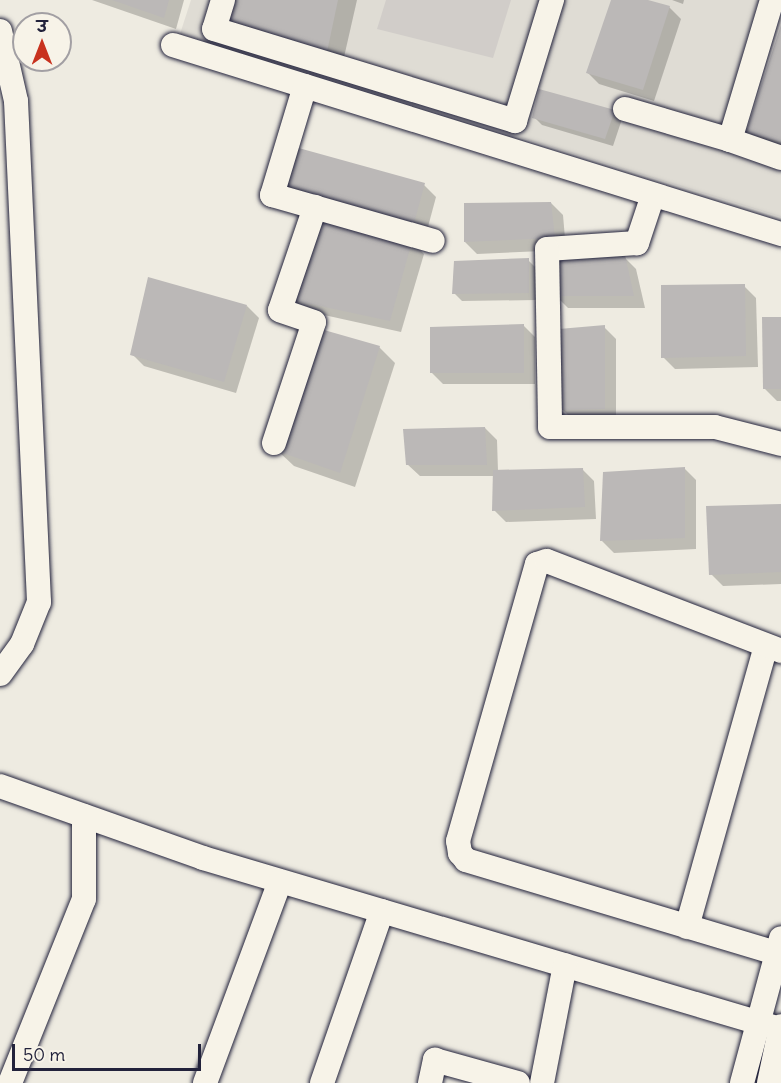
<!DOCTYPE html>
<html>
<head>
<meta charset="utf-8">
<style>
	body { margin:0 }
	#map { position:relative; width:781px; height:1083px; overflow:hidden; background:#eeebe1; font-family:Delius,"Playpen Sans Deva",sans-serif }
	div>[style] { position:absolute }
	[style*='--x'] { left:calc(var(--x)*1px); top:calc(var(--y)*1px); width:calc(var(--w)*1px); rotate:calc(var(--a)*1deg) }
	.built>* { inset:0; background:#dfdcd4 }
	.green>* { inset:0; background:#d1cdc9 }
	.shadow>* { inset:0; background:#0003 }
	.building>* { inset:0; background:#bbb8b7 }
	.roads { filter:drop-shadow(0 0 2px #22223b) drop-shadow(0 0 2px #22223b) }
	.minor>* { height:24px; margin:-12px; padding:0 12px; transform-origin:12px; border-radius:12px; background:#f7f3e8 }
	span { translate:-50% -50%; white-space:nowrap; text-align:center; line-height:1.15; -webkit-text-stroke:4.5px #f7f3e8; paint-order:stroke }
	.north { position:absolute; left:12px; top:12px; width:60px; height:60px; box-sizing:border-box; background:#f7f3e8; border:2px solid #a29fa3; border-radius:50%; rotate:0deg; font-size:16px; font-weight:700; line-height:24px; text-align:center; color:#22223b }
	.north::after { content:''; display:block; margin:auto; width:21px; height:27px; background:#c8321e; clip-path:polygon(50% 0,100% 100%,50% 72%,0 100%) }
	.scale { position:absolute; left:12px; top:1044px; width:189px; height:27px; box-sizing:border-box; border:3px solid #22223b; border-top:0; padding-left:8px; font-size:18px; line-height:21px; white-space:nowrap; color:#22223b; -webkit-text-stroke:4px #f7f3e8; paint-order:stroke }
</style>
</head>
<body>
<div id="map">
	<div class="built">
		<div style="clip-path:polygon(191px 0,781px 0,781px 217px,180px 34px)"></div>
	</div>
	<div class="green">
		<div style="clip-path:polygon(386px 0,511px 0,493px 58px,377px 29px)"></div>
	</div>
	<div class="shadow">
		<div style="clip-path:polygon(92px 0,184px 0,176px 29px)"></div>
		<div style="clip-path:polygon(231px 0,357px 0,342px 66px,241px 34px,225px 18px)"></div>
		<div style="clip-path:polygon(612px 0,642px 0,669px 7px,681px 19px,654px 101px,599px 84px,587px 72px)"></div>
		<div style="clip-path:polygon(672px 0,684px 0,683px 4px)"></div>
		<div style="clip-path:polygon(781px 28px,781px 152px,763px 147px,748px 131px)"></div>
		<div style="clip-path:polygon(614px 111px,622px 119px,613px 146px,542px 125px,534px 117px)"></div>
		<div style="clip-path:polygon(424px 185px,436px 197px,425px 238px,284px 189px)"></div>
		<div style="clip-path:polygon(551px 203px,563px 215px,566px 250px,477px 254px,465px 242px)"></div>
		<div style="clip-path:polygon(412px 242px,424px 254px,401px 332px,306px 311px,294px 300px)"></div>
		<div style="clip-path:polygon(624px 257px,636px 269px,645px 308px,568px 308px,556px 296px)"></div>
		<div style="clip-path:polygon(528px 260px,536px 268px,536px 300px,462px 301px,454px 293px)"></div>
		<div style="clip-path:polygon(744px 286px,756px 298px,758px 367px,675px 369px,663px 357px)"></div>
		<div style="clip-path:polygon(247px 306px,259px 318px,236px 393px,144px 366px,132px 354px)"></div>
		<div style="clip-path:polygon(781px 318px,781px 401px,777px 401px,765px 389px)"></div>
		<div style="clip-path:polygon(523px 325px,535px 337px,535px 384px,443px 384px,431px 372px)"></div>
		<div style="clip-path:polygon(604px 327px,616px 339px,616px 421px,575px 422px,563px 410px)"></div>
		<div style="clip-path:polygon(379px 347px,395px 363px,355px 487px,294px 466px,278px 451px)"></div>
		<div style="clip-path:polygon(485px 428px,497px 440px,498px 471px,582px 469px,594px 481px,596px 519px,506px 522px,494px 510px,495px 476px,420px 476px,407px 464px)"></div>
		<div style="clip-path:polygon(684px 468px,696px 480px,696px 549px,614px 553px,602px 541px)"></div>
		<div style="clip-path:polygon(781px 506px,781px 584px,723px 586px,711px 574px)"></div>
	</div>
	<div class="building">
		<div style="clip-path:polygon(112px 0,169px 0,164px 18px)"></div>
		<div style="clip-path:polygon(229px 0,338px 0,327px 52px,223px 19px)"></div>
		<div style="clip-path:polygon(611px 0,648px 0,670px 6px,643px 90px,586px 73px)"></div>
		<div style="clip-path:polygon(781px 25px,781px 142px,746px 132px)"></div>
		<div style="clip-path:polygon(539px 89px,615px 110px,605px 139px,532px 118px)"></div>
		<div style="clip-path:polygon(295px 147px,425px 183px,413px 227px,282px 189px)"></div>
		<div style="clip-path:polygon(551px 202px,555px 238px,464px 242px,464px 203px)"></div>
		<div style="clip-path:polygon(323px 217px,412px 241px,390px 321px,292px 300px)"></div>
		<div style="clip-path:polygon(625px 255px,634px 296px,555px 296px,553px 258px)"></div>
		<div style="clip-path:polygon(529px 258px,529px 293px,452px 294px,454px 261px)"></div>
		<div style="clip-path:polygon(148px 277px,247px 305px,224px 382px,130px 355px)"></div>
		<div style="clip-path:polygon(745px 284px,746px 356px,661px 358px,661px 285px)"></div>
		<div style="clip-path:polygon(762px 317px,781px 317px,781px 389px,763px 389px)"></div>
		<div style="clip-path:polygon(524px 324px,524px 373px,430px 373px,430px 327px)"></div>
		<div style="clip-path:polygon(605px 325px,605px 409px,562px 410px,559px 329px)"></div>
		<div style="clip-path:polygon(317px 328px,380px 346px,340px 473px,277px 451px)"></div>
		<div style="clip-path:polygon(485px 427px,487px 465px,406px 465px,403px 429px)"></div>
		<div style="clip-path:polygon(685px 467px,685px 538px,600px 541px,603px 472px)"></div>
		<div style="clip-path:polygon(583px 468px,585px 507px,492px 511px,493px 470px)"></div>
		<div style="clip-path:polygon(781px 504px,781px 572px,709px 575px,706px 506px)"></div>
	</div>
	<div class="roads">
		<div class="minor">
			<div style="--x:223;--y:0;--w:30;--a:107"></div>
			<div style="--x:214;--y:29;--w:315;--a:17"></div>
			<div style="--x:515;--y:121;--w:127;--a:-73"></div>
			<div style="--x:0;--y:31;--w:72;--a:77.1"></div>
			<div style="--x:16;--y:101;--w:502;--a:87.37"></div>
			<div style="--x:39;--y:602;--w:45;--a:112"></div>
			<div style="--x:22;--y:644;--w:37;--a:126"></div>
			<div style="--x:173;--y:45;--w:637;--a:17.27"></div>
			<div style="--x:305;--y:86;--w:114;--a:106.8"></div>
			<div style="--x:272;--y:195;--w:167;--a:15.9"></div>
			<div style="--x:625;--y:109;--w:109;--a:16.4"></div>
			<div style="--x:730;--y:140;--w:54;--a:19.4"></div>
			<div style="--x:730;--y:140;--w:146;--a:-73.3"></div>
			<div style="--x:653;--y:195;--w:51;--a:108.4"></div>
			<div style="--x:637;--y:243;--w:90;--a:176.2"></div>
			<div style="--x:547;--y:249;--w:178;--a:89"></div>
			<div style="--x:550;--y:427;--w:165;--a:0"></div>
			<div style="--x:715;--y:427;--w:68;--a:14.4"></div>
			<div style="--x:274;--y:443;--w:127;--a:-71.7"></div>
			<div style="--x:314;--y:322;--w:36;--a:-161"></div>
			<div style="--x:280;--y:310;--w:109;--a:-71.2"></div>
			<div style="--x:0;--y:786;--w:215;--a:19.5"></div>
			<div style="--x:203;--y:858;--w:602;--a:16.51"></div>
			<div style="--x:687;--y:927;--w:292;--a:-74.3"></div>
			<div style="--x:776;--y:953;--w:324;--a:-163.3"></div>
			<div style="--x:466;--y:860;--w:9;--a:-131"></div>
			<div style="--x:460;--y:853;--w:12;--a:-99"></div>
			<div style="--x:458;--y:841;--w:288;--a:-74.1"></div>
			<div style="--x:537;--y:564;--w:10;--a:-17"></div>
			<div style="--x:547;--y:561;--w:251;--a:21"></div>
			<div style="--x:10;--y:1083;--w:198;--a:-68.1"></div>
			<div style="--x:84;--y:899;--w:83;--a:-90"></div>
			<div style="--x:205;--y:1083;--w:215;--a:-69.6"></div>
			<div style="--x:322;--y:1083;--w:182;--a:-70.8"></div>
			<div style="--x:430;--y:1083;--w:24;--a:-78"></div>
			<div style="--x:435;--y:1060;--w:86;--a:15.5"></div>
			<div style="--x:542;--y:1083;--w:120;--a:-79"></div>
			<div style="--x:742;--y:1083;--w:150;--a:-74.9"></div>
			<div style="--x:769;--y:1083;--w:58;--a:-78.1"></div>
		</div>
	</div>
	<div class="north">उ</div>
	<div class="scale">50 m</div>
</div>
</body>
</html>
